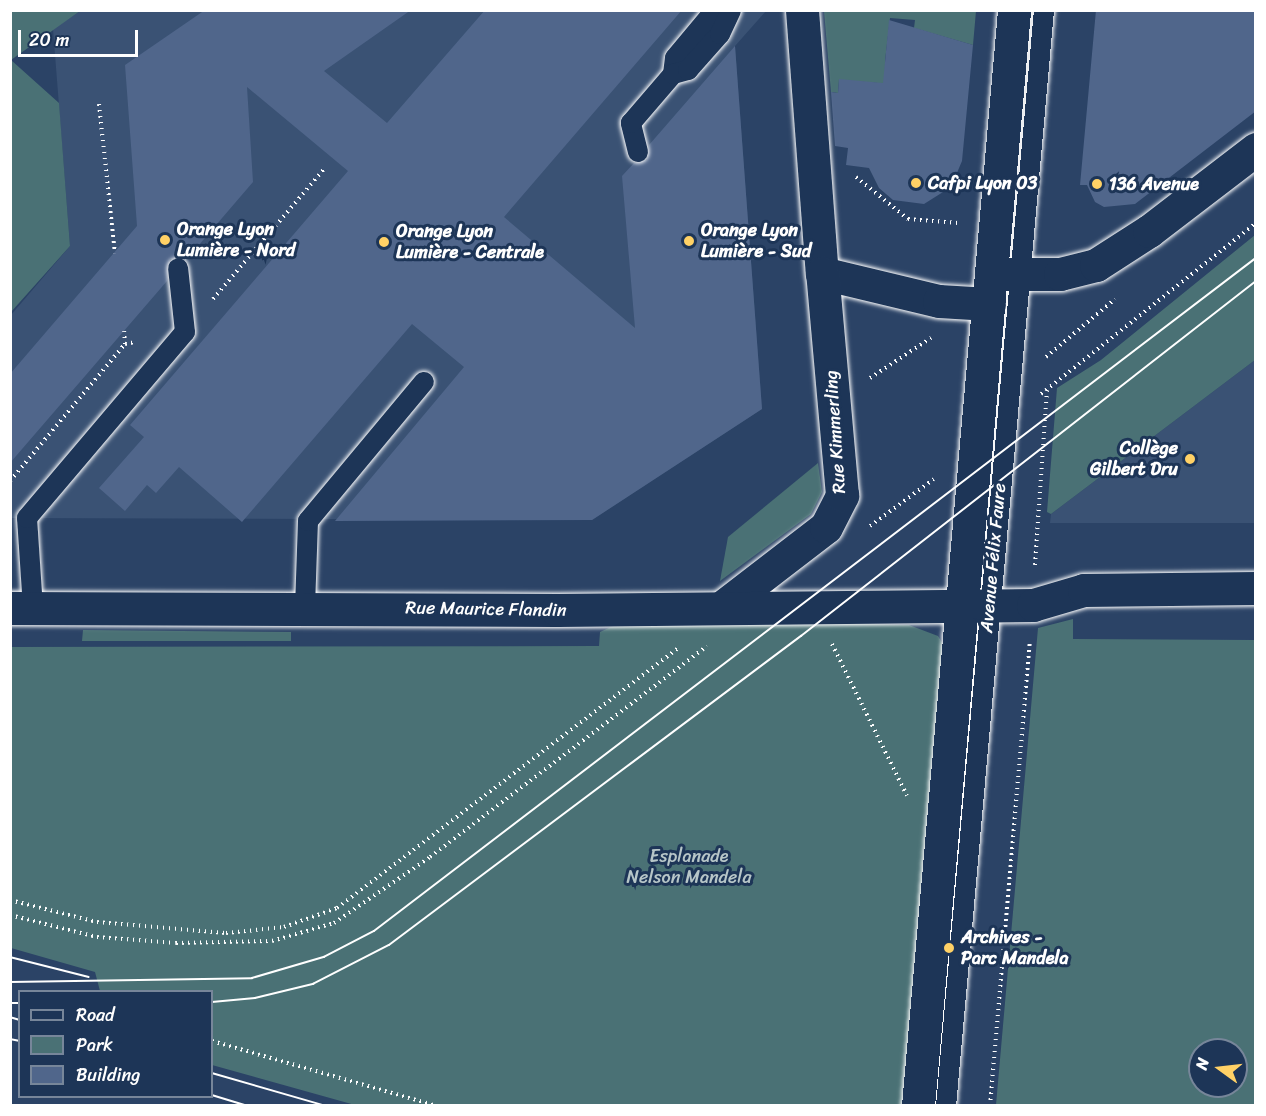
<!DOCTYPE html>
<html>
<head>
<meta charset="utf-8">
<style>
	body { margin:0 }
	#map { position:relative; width:1266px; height:1116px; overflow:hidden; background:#2b4366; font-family:Sriracha,sans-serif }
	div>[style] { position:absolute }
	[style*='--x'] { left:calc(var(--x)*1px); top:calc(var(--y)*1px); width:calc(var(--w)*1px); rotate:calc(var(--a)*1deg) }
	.built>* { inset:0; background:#3a5274 }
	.green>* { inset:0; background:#4a7175 }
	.building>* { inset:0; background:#50668b }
	.path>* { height:4px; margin-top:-2px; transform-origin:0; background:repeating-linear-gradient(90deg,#fff 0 1.5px,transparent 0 6px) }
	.roads { filter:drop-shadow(0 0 2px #fff) drop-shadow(0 0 2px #fff) }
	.lane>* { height:20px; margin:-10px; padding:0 10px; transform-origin:10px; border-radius:10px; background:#1d3557 }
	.street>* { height:33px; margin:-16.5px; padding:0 16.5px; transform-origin:16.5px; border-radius:16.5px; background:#1d3557 }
	.secondary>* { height:33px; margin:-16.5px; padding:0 16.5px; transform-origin:16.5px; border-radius:16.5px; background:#1d3557 }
	.tram>* { height:1.5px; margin:-0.75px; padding:0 0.75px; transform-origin:0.75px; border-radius:0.75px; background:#fff }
	.dots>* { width:16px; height:16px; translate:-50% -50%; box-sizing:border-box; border:3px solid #1d3557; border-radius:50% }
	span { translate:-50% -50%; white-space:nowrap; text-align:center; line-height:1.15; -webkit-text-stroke:6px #1d3557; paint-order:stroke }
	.poi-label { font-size:18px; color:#fff; font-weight:700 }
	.left { translate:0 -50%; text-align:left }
	.right { translate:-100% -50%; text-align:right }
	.street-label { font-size:18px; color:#fff }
	.park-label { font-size:18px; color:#b7c6c8 }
	.frame { position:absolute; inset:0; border:12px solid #fff; pointer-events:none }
	.legend { position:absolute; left:18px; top:990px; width:195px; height:108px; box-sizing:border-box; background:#1d3557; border:2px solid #77869a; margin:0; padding:8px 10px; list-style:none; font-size:18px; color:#fff }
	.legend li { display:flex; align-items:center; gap:12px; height:30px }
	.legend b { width:30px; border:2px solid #77869a }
	.north { position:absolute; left:1188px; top:1038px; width:60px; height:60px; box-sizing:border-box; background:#1d3557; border:2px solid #77869a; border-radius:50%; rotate:285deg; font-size:16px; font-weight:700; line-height:24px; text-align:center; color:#fff }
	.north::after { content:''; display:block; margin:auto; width:21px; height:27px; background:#ffd166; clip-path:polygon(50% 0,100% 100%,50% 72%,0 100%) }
	.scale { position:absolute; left:18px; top:30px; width:120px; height:27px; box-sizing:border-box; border:3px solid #fff; border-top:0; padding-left:8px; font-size:18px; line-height:21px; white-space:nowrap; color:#fff; -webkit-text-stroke:4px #1d3557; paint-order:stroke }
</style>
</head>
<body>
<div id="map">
	<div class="built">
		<div style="clip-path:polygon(80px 11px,766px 11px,735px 46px,762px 409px,592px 520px,11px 518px,11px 315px,70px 246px,53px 29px)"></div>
		<div style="clip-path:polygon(1255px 360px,1255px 523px,1050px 523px,1051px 514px)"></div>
	</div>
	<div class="green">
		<div style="clip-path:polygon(11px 10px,80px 11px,11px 60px,59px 103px,70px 246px,11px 312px)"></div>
		<div style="clip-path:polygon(824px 11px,976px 11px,973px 45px,914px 28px,915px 20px,890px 18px,885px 61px,891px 84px,839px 80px,838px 93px,831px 92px)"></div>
		<div style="clip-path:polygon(1255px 235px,1255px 360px,1051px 514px,1047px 512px,1057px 388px,1101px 360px)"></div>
		<div style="clip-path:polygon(818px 463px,822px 492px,811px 514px,720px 581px,728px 537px)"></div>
		<div style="clip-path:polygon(630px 618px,909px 625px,938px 636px,947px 651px,906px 1105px,355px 1105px,212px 1065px,212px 992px,100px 991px,95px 972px,11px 948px,10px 647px,599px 646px,600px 632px)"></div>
		<div style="clip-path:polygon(evenodd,1073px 619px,1073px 639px,1255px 640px,1255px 1105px,996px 1105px,1038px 628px,1073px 619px,1200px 1050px,1236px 1050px,1236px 1086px,1200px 1086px,1200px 1050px)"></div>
		<div style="clip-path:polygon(83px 630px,291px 632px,291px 641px,82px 641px)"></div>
	</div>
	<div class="building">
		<div style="clip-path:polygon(205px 10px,411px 10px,324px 71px,387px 123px,485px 10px,682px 10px,504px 217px,635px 328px,622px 176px,634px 163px,647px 160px,649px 145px,735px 46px,762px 409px,592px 520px,335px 521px,464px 367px,412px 324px,242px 522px,179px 467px,156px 493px,147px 485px,125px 511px,99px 488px,144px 437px,130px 425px,348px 171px,247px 87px,253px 182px,186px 260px,170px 259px,167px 281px,10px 463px,10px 374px,137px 226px,125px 65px)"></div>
		<div style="clip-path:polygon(1096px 10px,1256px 10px,1256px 111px,1135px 204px,1104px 207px,1095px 202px,1087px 185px,1080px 185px)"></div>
		<div style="clip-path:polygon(889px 20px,973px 45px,962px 161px,951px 187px,924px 204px,893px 200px,879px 188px,869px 168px,846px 165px,848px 148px,835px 146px,831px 92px,838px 93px,839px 79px,883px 83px)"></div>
	</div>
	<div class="path">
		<div style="--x:99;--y:104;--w:150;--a:83.9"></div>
		<div style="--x:856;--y:177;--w:67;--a:38.9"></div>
		<div style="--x:908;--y:219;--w:50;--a:4.6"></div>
		<div style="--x:213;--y:299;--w:171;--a:-49.5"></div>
		<div style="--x:125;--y:344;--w:10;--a:-11"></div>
		<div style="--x:1046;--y:357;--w:90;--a:-40"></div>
		<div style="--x:870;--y:378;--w:73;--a:-33.3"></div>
		<div style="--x:1041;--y:394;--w:275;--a:-38.5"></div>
		<div style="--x:10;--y:481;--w:179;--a:-50"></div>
		<div style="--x:125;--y:344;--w:13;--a:-94"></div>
		<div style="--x:870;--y:526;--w:79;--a:-36.3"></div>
		<div style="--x:1035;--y:565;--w:175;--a:-86.1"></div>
		<div style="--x:832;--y:644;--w:169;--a:63.7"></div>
		<div style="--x:10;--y:900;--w:90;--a:14.2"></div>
		<div style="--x:97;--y:922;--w:129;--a:4.9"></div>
		<div style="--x:226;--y:933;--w:58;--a:-5.9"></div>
		<div style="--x:284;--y:927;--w:56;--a:-19.7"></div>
		<div style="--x:337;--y:908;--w:430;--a:-37.3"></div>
		<div style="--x:10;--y:915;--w:90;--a:14.2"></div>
		<div style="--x:97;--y:937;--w:79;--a:4.3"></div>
		<div style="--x:176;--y:943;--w:96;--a:-1.2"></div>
		<div style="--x:272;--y:941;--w:65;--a:-16.2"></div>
		<div style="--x:334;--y:923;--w:116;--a:-34.5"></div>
		<div style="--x:430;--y:857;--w:348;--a:-37.3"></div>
		<div style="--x:212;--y:1041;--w:234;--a:16.1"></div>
		<div style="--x:990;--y:1106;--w:467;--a:-85.1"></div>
	</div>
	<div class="roads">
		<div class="lane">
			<div style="--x:673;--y:74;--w:16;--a:-83"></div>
			<div style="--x:675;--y:58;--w:62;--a:-50.2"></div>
			<div style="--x:638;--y:152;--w:30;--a:-104"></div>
			<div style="--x:631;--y:123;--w:65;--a:-49.4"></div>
			<div style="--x:673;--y:74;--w:16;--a:-15"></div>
			<div style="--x:688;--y:70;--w:48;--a:-48.4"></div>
			<div style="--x:720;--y:34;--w:26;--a:-65"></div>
			<div style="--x:305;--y:607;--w:86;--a:-88"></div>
			<div style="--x:308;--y:521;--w:181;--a:-50.2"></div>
			<div style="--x:33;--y:608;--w:90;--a:-93.8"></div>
			<div style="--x:27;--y:518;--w:244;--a:-49.7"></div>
			<div style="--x:185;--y:332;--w:64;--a:-96.2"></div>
			<div style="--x:946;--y:1106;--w:1100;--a:-84.89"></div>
		</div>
		<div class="street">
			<div style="--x:802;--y:10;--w:264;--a:85.7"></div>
			<div style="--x:822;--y:273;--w:120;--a:13.5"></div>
			<div style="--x:939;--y:301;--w:50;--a:3.4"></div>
			<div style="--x:991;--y:274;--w:69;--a:0"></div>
			<div style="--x:1060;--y:274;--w:37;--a:-14"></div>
			<div style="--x:1096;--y:265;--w:63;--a:-32.7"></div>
			<div style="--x:1149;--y:231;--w:135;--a:-37.5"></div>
			<div style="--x:722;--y:607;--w:131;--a:-37.6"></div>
			<div style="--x:826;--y:527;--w:36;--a:-63"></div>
			<div style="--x:842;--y:495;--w:223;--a:-95.1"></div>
			<div style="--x:10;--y:608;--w:547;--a:0.21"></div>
			<div style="--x:557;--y:610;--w:476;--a:-0.6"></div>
			<div style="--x:1033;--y:605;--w:53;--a:-16.4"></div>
			<div style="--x:1084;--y:590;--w:172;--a:-0.7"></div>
		</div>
		<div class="secondary">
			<div style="--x:918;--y:1106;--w:1100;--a:-84.99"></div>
		</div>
	</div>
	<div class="tram">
		<div style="--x:10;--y:957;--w:81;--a:14.2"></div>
		<div style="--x:10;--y:982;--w:242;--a:-0.9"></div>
		<div style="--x:252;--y:978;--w:75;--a:-16.3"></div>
		<div style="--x:324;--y:957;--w:56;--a:-27.5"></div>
		<div style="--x:374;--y:931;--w:1109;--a:-37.35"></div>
		<div style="--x:212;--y:1002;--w:43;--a:-5.3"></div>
		<div style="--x:255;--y:998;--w:60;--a:-13.6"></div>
		<div style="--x:313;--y:984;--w:85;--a:-27.2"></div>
		<div style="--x:389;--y:945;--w:515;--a:-36.87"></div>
		<div style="--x:801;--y:636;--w:577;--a:-37.96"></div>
		<div style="--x:10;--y:1003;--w:10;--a:0"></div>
		<div style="--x:10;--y:1017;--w:10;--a:17"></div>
		<div style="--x:10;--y:1039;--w:10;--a:11"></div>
		<div style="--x:212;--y:1073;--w:119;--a:16.1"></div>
		<div style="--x:212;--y:1095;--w:39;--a:17"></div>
	</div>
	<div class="dots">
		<div style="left:916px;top:183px;background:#ffd166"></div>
		<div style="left:1097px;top:184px;background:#ffd166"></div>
		<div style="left:165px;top:240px;background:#ffd166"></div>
		<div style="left:689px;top:241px;background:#ffd166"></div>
		<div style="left:384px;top:242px;background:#ffd166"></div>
		<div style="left:1190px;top:459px;background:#ffd166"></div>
		<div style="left:949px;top:948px;background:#ffd166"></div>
	</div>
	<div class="poi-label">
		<span class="left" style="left:928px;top:183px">Cafpi Lyon 03</span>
		<span class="left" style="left:1109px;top:184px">136 Avenue</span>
		<span class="left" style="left:177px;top:240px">Orange Lyon<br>Lumière - Nord</span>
		<span class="left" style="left:701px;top:241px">Orange Lyon<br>Lumière - Sud</span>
		<span class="left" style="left:396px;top:242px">Orange Lyon<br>Lumière - Centrale</span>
		<span class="right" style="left:1178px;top:459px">Collège<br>Gilbert Dru</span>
		<span class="left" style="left:961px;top:948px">Archives -<br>Parc Mandela</span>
	</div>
	<div class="street-label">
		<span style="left:835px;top:432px;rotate:-94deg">Rue Kimmerling</span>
		<span style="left:993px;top:558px;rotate:-85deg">Avenue Félix Faure</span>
		<span style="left:486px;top:609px;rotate:1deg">Rue Maurice Flandin</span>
	</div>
	<div class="park-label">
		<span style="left:689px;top:867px">Esplanade<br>Nelson Mandela</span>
	</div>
	<div class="frame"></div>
	<ul class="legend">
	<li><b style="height:8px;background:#1d3557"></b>Road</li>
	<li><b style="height:16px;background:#4a7175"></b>Park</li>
	<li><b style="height:16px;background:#50668b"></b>Building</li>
	</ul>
	<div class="north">N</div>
	<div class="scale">20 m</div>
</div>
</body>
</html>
